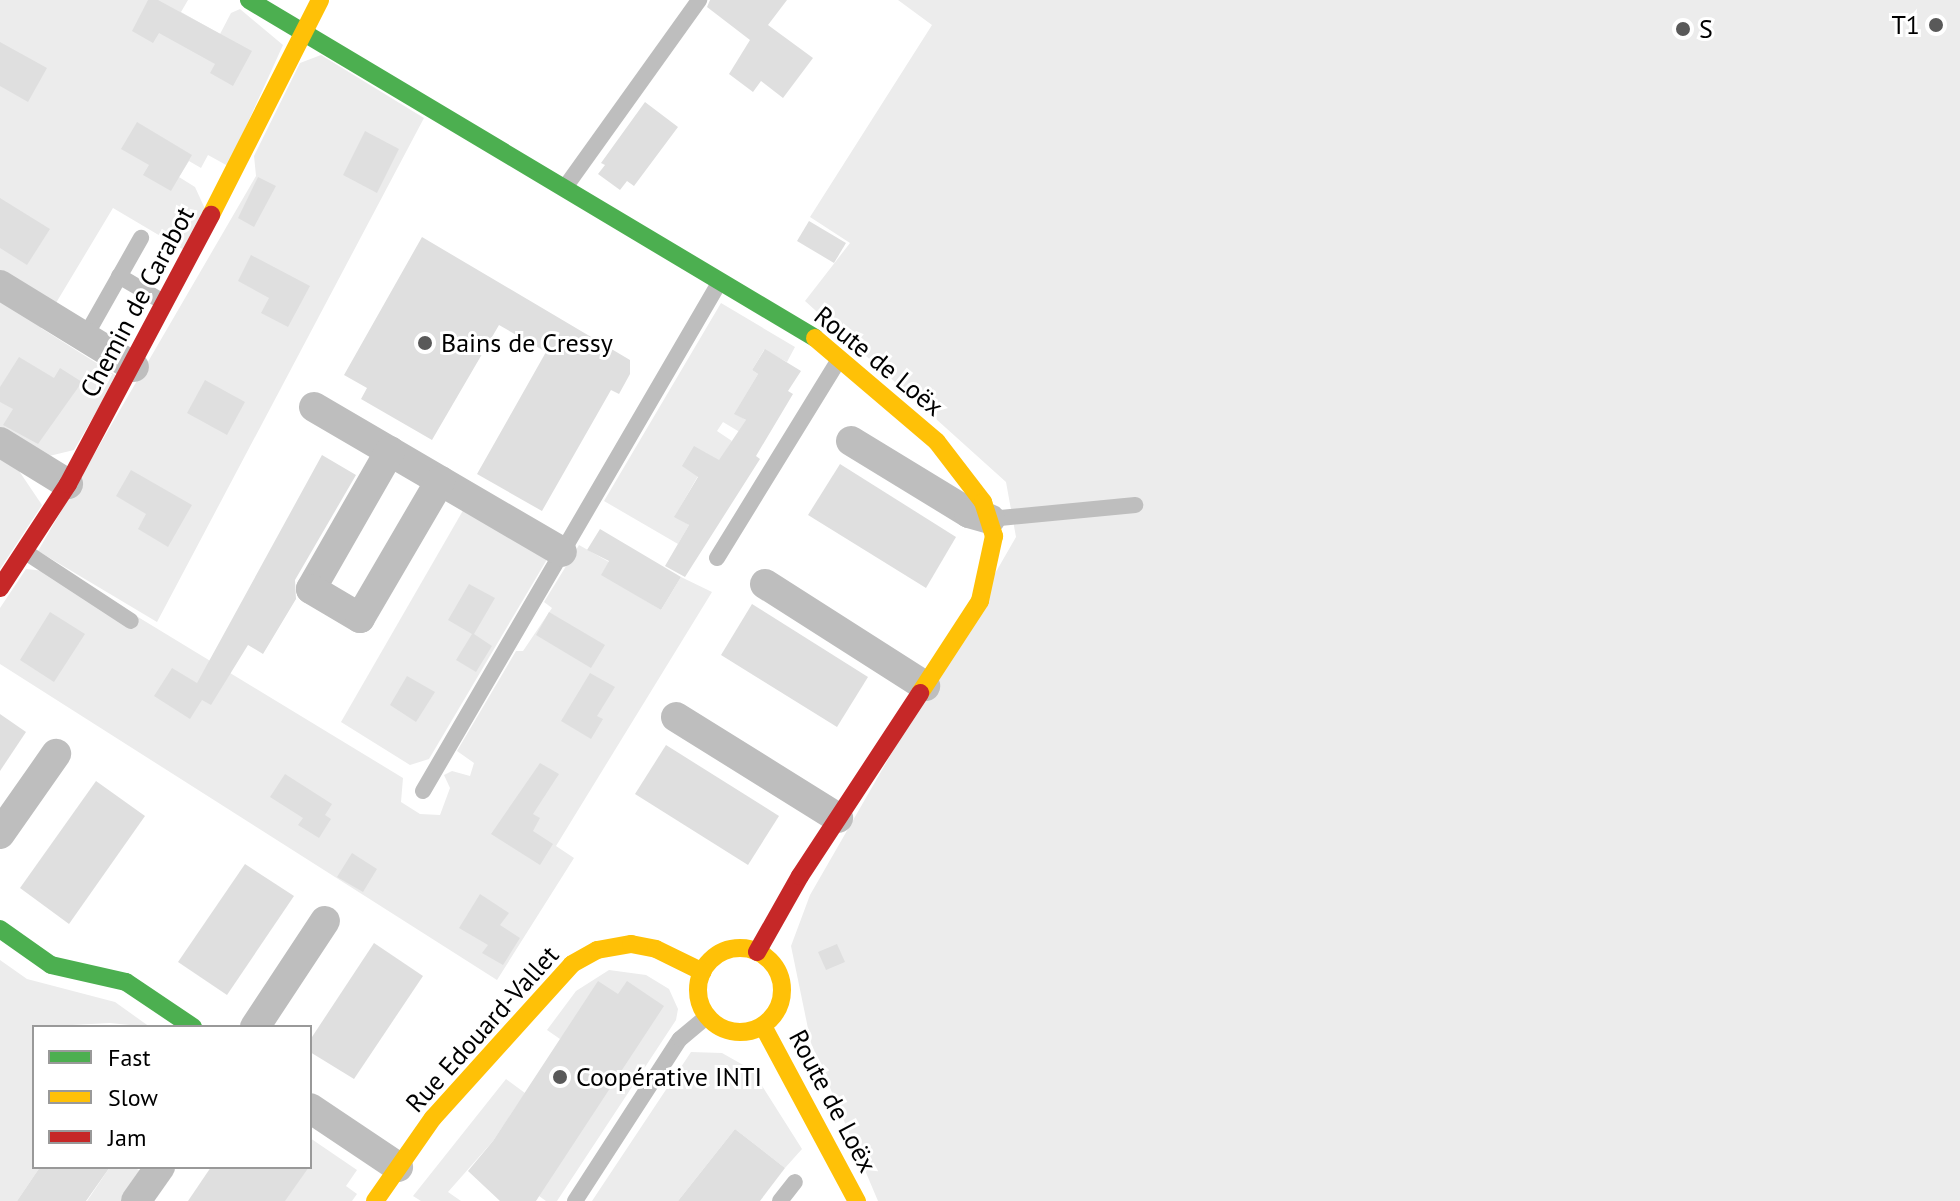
<!DOCTYPE html>
<html>
<head>
<meta charset="utf-8">
<style>
	body { margin:0 }
	#map { position:relative; width:1960px; height:1201px; overflow:hidden; background:#fff; font-family:"PT Sans",sans-serif }
	div>[style] { position:absolute }
	[style*='--x'] { left:calc(var(--x)*1px); top:calc(var(--y)*1px); width:calc(var(--w)*1px); rotate:calc(var(--a)*1deg) }
	.green>* { inset:0; background:#ececec }
	.building>* { inset:0; background:#dfdfdf }
	.lane>* { height:16px; margin:-8px; padding:0 8px; transform-origin:8px; border-radius:8px; background:#bebebe }
	.street>* { height:30px; margin:-15px; padding:0 15px; transform-origin:15px; border-radius:15px; background:#bebebe }
	.fast>* { height:18px; margin:-9px; padding:0 9px; transform-origin:9px; border-radius:9px; background:#4caf50 }
	.slow>* { height:18px; margin:-9px; padding:0 9px; transform-origin:9px; border-radius:9px; background:#ffc107 }
	.slow>.ring { margin:-9px; padding:0; box-sizing:content-box; background:none; border:18px solid #ffc107; border-radius:50% }
	.jam>* { height:18px; margin:-9px; padding:0 9px; transform-origin:9px; border-radius:9px; background:#c62828 }
	.dots>* { width:22px; height:22px; translate:-50% -50%; box-sizing:border-box; border:4px solid #fff; border-radius:50% }
	span { translate:-50% -50%; white-space:nowrap; text-align:center; line-height:1.15; -webkit-text-stroke:6px #fff; paint-order:stroke }
	.poi-label { font-size:26px; color:#000 }
	.right { translate:-100% -50%; text-align:right }
	.left { translate:0 -50%; text-align:left }
	.street-label { font-size:26px; color:#000 }
	.legend { position:absolute; left:32px; top:1025px; width:280px; height:144px; box-sizing:border-box; background:#fff; border:2px solid #999; margin:0; padding:10px 14px; list-style:none; font-size:24px; color:#000 }
	.legend li { display:flex; align-items:center; gap:16px; height:40px }
	.legend b { width:40px; border:2px solid #999 }
</style>
</head>
<body>
<div id="map">
	<div class="green">
		<div style="clip-path:polygon(0 0,188px 0,181px 12px,220px 34px,231px 13px,240px 9px,283px 45px,228px 166px,208px 155px,201px 168px,189px 161px,179px 177px,195px 187px,206px 211px,184px 250px,113px 208px,41px 328px,117px 376px,74px 450px,45px 457px,0 428px)"></div>
		<div style="clip-path:polygon(898px 0,1960px 0,1960px 1201px,878px 1201px,811px 1043px,791px 946px,810px 895px,1016px 537px,1006px 482px,805px 301px,850px 243px,810px 217px,932px 25px)"></div>
		<div style="clip-path:polygon(321px 55px,424px 118px,157px 622px,38px 551px,256px 176px,254px 156px,300px 63px)"></div>
		<div style="clip-path:polygon(721px 303px,795px 347px,787px 362px,764px 350px,752px 370px,758px 374px,735px 413px,750px 423px,743px 434px,723px 422px,717px 431px,732px 441px,723px 455px,729px 467px,704px 452px,698px 476px,675px 516px,689px 525px,678px 544px,604px 501px)"></div>
		<div style="clip-path:polygon(0 455px,15px 465px,42px 505px,0 569px)"></div>
		<div style="clip-path:polygon(465px 507px,549px 556px,429px 759px,410px 765px,341px 722px)"></div>
		<div style="clip-path:polygon(579px 545px,609px 562px,602px 574px,661px 610px,681px 577px,712px 592px,556px 846px,574px 858px,497px 980px,0 664px,0 608px,26px 569px,45px 571px,130px 628px,138px 617px,403px 778px,401px 802px,420px 814px,440px 815px,450px 788px,444px 775px,452px 771px,470px 776px,474px 763px,457px 751px,516px 651px,523px 651px,552px 608px,544px 602px)"></div>
		<div style="clip-path:polygon(0 960px,27px 979px,115px 1002px,150px 1027px,110px 1023px,34px 1027px,34px 1167px,40px 1167px,17px 1201px,0 1201px)"></div>
		<div style="clip-path:polygon(609px 970px,646px 975px,669px 989px,678px 1009px,676px 1020px,557px 1201px,546px 1201px,539px 1196px,618px 994px,560px 1039px,547px 1030px,576px 991px)"></div>
		<div style="clip-path:polygon(691px 1052px,722px 1053px,752px 1070px,802px 1149px,785px 1168px,735px 1129px,678px 1201px,592px 1201px)"></div>
		<div style="clip-path:polygon(506px 1079px,525px 1093px,493px 1141px,448px 1192px,461px 1201px,421px 1201px,413px 1196px)"></div>
		<div style="clip-path:polygon(310px 1138px,357px 1170px,346px 1186px,357px 1194px,352px 1201px,257px 1201px,310px 1167px)"></div>
		<div style="clip-path:polygon(110px 1167px,134px 1167px,143px 1173px,124px 1201px,87px 1201px)"></div>
	</div>
	<div class="building">
		<div style="clip-path:polygon(148px 0,158px 0,252px 51px,233px 86px,210px 73px,215px 64px,159px 33px,153px 43px,132px 31px)"></div>
		<div style="clip-path:polygon(710px 0,787px 0,768px 25px,813px 58px,783px 98px,761px 81px,753px 92px,729px 74px,750px 40px,707px 7px)"></div>
		<div style="clip-path:polygon(0 42px,47px 68px,28px 102px,0 86px)"></div>
		<div style="clip-path:polygon(645px 102px,678px 127px,634px 186px,627px 181px,620px 190px,598px 174px,605px 165px,601px 163px)"></div>
		<div style="clip-path:polygon(137px 122px,192px 155px,171px 191px,143px 175px,149px 165px,121px 149px)"></div>
		<div style="clip-path:polygon(365px 131px,399px 149px,377px 193px,343px 175px)"></div>
		<div style="clip-path:polygon(258px 177px,276px 186px,254px 227px,238px 218px)"></div>
		<div style="clip-path:polygon(0 198px,50px 229px,27px 265px,0 248px)"></div>
		<div style="clip-path:polygon(809px 221px,846px 243px,834px 263px,797px 241px)"></div>
		<div style="clip-path:polygon(422px 237px,630px 360px,630px 374px,619px 394px,611px 390px,542px 511px,477px 474px,546px 352px,499px 325px,432px 440px,361px 399px,367px 388px,344px 375px)"></div>
		<div style="clip-path:polygon(251px 255px,310px 286px,288px 327px,261px 313px,269px 298px,238px 281px)"></div>
		<div style="clip-path:polygon(765px 349px,801px 371px,788px 391px,793px 394px,756px 456px,760px 459px,685px 577px,665px 566px,689px 525px,674px 517px,698px 477px,682px 466px,694px 446px,719px 460px,746px 420px,734px 414px,758px 374px,752px 370px)"></div>
		<div style="clip-path:polygon(19px 357px,54px 378px,60px 368px,82px 382px,38px 444px,3px 425px,13px 409px,0 402px,0 387px)"></div>
		<div style="clip-path:polygon(205px 380px,245px 402px,227px 435px,187px 413px)"></div>
		<div style="clip-path:polygon(322px 455px,356px 475px,295px 580px,296px 599px,263px 654px,248px 645px,211px 705px,202px 700px,190px 719px,154px 696px,172px 668px,197px 683px)"></div>
		<div style="clip-path:polygon(840px 464px,956px 537px,926px 588px,808px 515px)"></div>
		<div style="clip-path:polygon(131px 470px,192px 505px,168px 547px,138px 529px,146px 514px,116px 496px)"></div>
		<div style="clip-path:polygon(600px 529px,681px 577px,661px 610px,601px 575px,609px 561px,587px 550px)"></div>
		<div style="clip-path:polygon(469px 584px,495px 598px,474px 634px,492px 646px,476px 672px,456px 660px,472px 634px,448px 620px)"></div>
		<div style="clip-path:polygon(752px 604px,868px 677px,837px 727px,721px 655px)"></div>
		<div style="clip-path:polygon(50px 612px,85px 634px,54px 682px,20px 660px)"></div>
		<div style="clip-path:polygon(549px 612px,605px 645px,591px 668px,536px 635px)"></div>
		<div style="clip-path:polygon(590px 673px,615px 687px,597px 716px,603px 719px,591px 739px,561px 721px)"></div>
		<div style="clip-path:polygon(407px 676px,435px 692px,416px 722px,390px 705px)"></div>
		<div style="clip-path:polygon(0 714px,26px 732px,0 771px)"></div>
		<div style="clip-path:polygon(666px 745px,779px 816px,748px 865px,635px 794px)"></div>
		<div style="clip-path:polygon(540px 763px,559px 774px,533px 814px,540px 818px,533px 831px,553px 844px,540px 865px,491px 834px)"></div>
		<div style="clip-path:polygon(285px 774px,332px 804px,325px 815px,331px 819px,319px 838px,298px 825px,303px 818px,270px 797px)"></div>
		<div style="clip-path:polygon(96px 781px,145px 816px,69px 924px,20px 888px)"></div>
		<div style="clip-path:polygon(352px 853px,377px 869px,363px 892px,337px 877px)"></div>
		<div style="clip-path:polygon(245px 864px,294px 896px,227px 995px,178px 962px)"></div>
		<div style="clip-path:polygon(480px 894px,509px 913px,500px 925px,520px 938px,503px 965px,482px 953px,488px 945px,459px 928px)"></div>
		<div style="clip-path:polygon(374px 943px,423px 976px,354px 1079px,310px 1052px,310px 1040px)"></div>
		<div style="clip-path:polygon(837px 944px,845px 962px,826px 970px,818px 952px)"></div>
		<div style="clip-path:polygon(598px 981px,618px 994px,627px 981px,664px 1006px,536px 1201px,500px 1201px,468px 1171px,493px 1141px)"></div>
		<div style="clip-path:polygon(735px 1129px,785px 1168px,760px 1201px,678px 1201px)"></div>
		<div style="clip-path:polygon(40px 1167px,110px 1167px,86px 1201px,17px 1201px)"></div>
		<div style="clip-path:polygon(211px 1167px,309px 1167px,285px 1201px,188px 1201px)"></div>
	</div>
	<div class="lane">
		<div style="--x:566;--y:186;--w:229;--a:-54.4"></div>
		<div style="--x:119;--y:276;--w:53;--a:30.4"></div>
		<div style="--x:85;--y:337;--w:114;--a:-60.5"></div>
		<div style="--x:990;--y:519;--w:146;--a:-5.5"></div>
		<div style="--x:27;--y:553;--w:124;--a:33.2"></div>
		<div style="--x:717;--y:558;--w:233;--a:-58.4"></div>
		<div style="--x:423;--y:791;--w:588;--a:-59.77"></div>
		<div style="--x:575;--y:1201;--w:193;--a:-57.1"></div>
		<div style="--x:680;--y:1039;--w:35;--a:-40"></div>
		<div style="--x:780;--y:1201;--w:24;--a:-52"></div>
	</div>
	<div class="street">
		<div style="--x:0;--y:285;--w:157;--a:31.5"></div>
		<div style="--x:314;--y:407;--w:287;--a:30.3"></div>
		<div style="--x:851;--y:441;--w:138;--a:31.4"></div>
		<div style="--x:969;--y:513;--w:22;--a:16"></div>
		<div style="--x:0;--y:442;--w:80;--a:31.7"></div>
		<div style="--x:390;--y:451;--w:159;--a:119.8"></div>
		<div style="--x:311;--y:589;--w:57;--a:30.6"></div>
		<div style="--x:360;--y:618;--w:159;--a:-59.7"></div>
		<div style="--x:765;--y:584;--w:190;--a:32.5"></div>
		<div style="--x:676;--y:717;--w:191;--a:31.9"></div>
		<div style="--x:0;--y:834;--w:98;--a:-55"></div>
		<div style="--x:255;--y:1027;--w:127;--a:-56.6"></div>
		<div style="--x:310;--y:1108;--w:106;--a:33.8"></div>
		<div style="--x:136;--y:1201;--w:42;--a:-54.8"></div>
	</div>
	<div class="fast">
		<div style="--x:249;--y:0;--w:659;--a:30.84"></div>
		<div style="--x:0;--y:929;--w:62;--a:35.2"></div>
		<div style="--x:51;--y:965;--w:77;--a:12.8"></div>
		<div style="--x:126;--y:982;--w:81;--a:33.9"></div>
	</div>
	<div class="slow">
		<div style="--x:211;--y:215;--w:241;--a:-63.1"></div>
		<div style="--x:815;--y:338;--w:160;--a:40.4"></div>
		<div style="--x:937;--y:442;--w:76;--a:52.5"></div>
		<div style="--x:983;--y:502;--w:36;--a:72"></div>
		<div style="--x:994;--y:536;--w:66;--a:102.2"></div>
		<div style="--x:980;--y:601;--w:110;--a:123.1"></div>
		<div class="ring" style="left:698px;top:948px;width:66px;height:66px"></div>
		<div style="--x:763;--y:1026;--w:199;--a:61.8"></div>
		<div style="--x:375;--y:1201;--w:101;--a:-55.1"></div>
		<div style="--x:433;--y:1118;--w:207;--a:-47.9"></div>
		<div style="--x:572;--y:964;--w:29;--a:-29"></div>
		<div style="--x:597;--y:950;--w:35;--a:-10"></div>
		<div style="--x:631;--y:944;--w:25;--a:11"></div>
		<div style="--x:656;--y:949;--w:52;--a:26.1"></div>
	</div>
	<div class="jam">
		<div style="--x:0;--y:588;--w:124;--a:-56.8"></div>
		<div style="--x:68;--y:484;--w:305;--a:-62"></div>
		<div style="--x:757;--y:952;--w:87;--a:-60.5"></div>
		<div style="--x:800;--y:876;--w:219;--a:-56.7"></div>
	</div>
	<div class="dots">
		<div style="left:1936px;top:25px;background:#595959"></div>
		<div style="left:1683px;top:29px;background:#595959"></div>
		<div style="left:425px;top:343px;background:#595959"></div>
		<div style="left:560px;top:1077px;background:#595959"></div>
	</div>
	<div class="poi-label">
		<span class="right" style="left:1920px;top:25px">T1</span>
		<span class="left" style="left:1699px;top:29px">S</span>
		<span class="left" style="left:441px;top:343px">Bains de Cressy</span>
		<span class="left" style="left:576px;top:1077px">Coopérative INTI</span>
	</div>
	<div class="street-label">
		<span style="left:137px;top:302px;rotate:-62deg">Chemin de Carabot</span>
		<span style="left:879px;top:361px;rotate:39deg">Route de Loëx</span>
		<span style="left:482px;top:1029px;rotate:-48deg">Rue Edouard-Vallet</span>
		<span style="left:833px;top:1101px;rotate:62deg">Route de Loëx</span>
	</div>
	<ul class="legend">
	<li><b style="height:10px;background:#4caf50"></b>Fast</li>
	<li><b style="height:10px;background:#ffc107"></b>Slow</li>
	<li><b style="height:10px;background:#c62828"></b>Jam</li>
	</ul>
</div>
</body>
</html>
